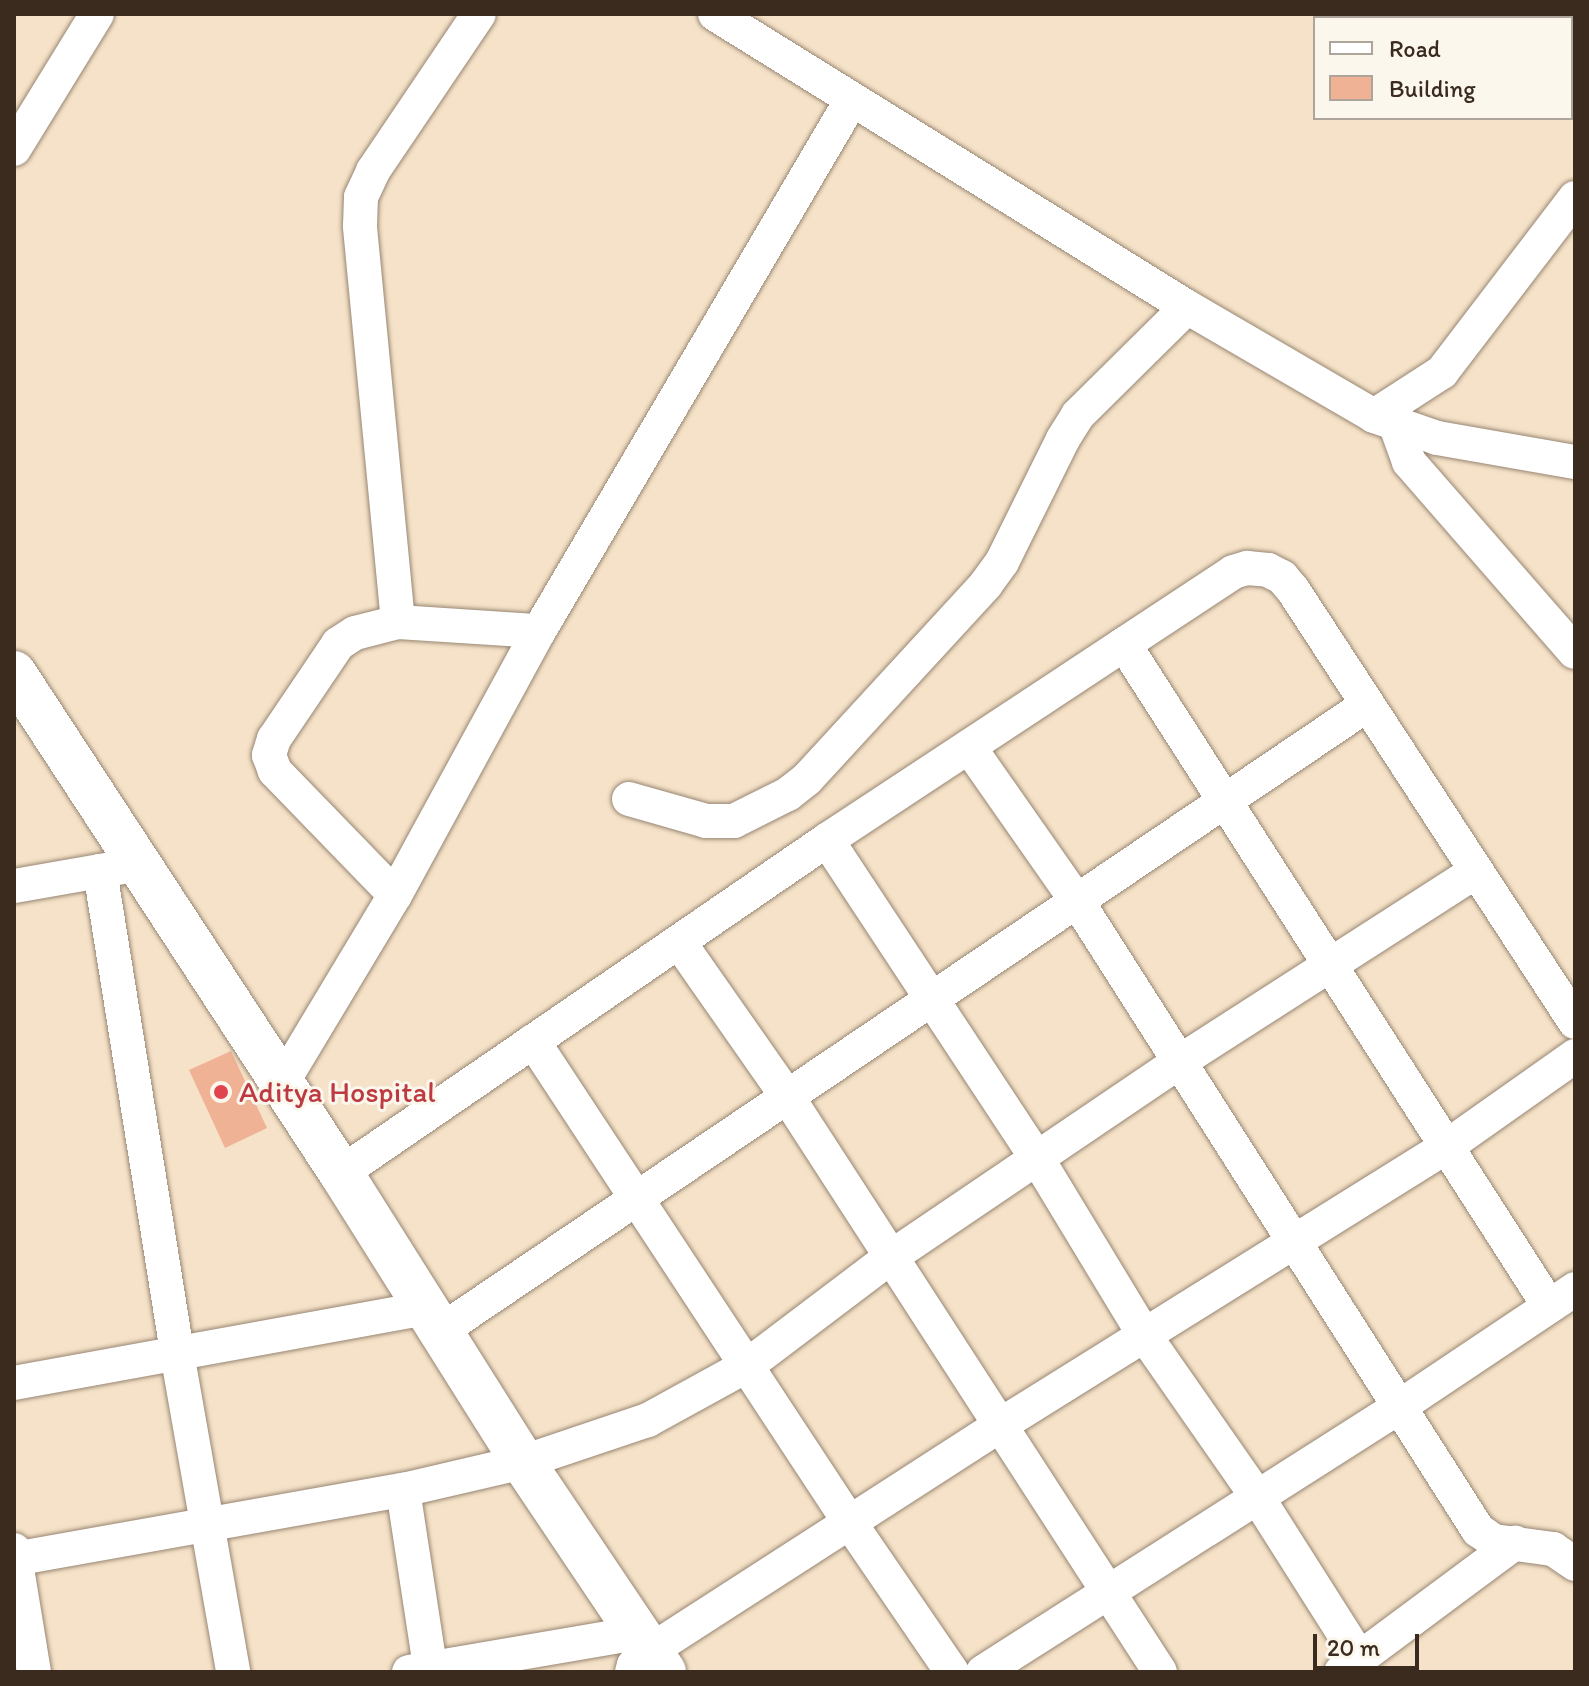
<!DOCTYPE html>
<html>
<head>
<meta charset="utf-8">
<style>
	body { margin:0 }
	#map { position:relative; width:1589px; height:1686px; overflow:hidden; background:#f5e2c8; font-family:Itim,sans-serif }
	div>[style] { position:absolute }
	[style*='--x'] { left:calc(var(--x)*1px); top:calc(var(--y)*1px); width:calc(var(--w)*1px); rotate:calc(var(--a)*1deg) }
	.building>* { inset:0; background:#f0b295 }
	.roads { filter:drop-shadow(0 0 2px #988673) drop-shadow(0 0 2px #988673) }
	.street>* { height:34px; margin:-17px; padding:0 17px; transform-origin:17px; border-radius:17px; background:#fff }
	.primary>* { height:44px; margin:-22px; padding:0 22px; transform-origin:22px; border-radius:22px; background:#fff }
	.dots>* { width:22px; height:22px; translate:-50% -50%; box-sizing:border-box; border:4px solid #fbf7ec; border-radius:50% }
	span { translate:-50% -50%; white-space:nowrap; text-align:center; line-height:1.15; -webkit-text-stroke:6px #fbf7ec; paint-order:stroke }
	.health-label { font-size:30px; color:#be3a42 }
	.left { translate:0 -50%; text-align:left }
	.frame { position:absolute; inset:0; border:16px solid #3b2a1e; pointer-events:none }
	.legend { position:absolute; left:1313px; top:16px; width:260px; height:104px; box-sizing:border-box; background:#fbf7ec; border:2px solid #aea59a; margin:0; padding:10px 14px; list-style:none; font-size:24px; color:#3b2a1e }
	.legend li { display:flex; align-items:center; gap:16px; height:40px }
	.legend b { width:40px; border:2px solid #aea59a }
	.scale { position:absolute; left:1313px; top:1634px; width:106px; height:36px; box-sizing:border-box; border:4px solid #3b2a1e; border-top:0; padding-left:10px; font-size:24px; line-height:28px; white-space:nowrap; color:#3b2a1e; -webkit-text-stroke:6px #fbf7ec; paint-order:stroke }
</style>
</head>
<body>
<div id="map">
	<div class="building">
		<div style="clip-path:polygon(231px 1051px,267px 1128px,225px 1148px,189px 1070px)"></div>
	</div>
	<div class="roads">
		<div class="street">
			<div style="--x:715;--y:14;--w:556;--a:31.83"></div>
			<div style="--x:1187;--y:307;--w:216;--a:30.2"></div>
			<div style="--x:1374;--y:416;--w:67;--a:19.2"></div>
			<div style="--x:1437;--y:438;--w:140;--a:9.9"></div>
			<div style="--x:14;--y:149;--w:158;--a:-58.4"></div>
			<div style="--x:1374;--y:416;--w:81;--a:-32.9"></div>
			<div style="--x:1442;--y:372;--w:219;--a:-52.6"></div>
			<div style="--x:1396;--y:426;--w:38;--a:70"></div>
			<div style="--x:1409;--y:462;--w:252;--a:48.9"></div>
			<div style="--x:398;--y:622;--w:398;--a:-95.5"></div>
			<div style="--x:360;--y:226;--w:29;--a:-88"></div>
			<div style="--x:361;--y:197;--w:29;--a:-65"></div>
			<div style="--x:373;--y:171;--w:189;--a:-56"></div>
			<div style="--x:1124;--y:644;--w:787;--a:57.3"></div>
			<div style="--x:969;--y:747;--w:188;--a:55"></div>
			<div style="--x:1077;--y:901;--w:746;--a:57.48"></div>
			<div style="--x:1478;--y:1530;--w:19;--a:35"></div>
			<div style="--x:1494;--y:1541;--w:60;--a:7.7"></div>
			<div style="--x:1553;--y:1549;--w:27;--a:34"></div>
			<div style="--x:629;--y:799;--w:80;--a:15.9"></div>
			<div style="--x:706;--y:821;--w:28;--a:0"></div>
			<div style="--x:734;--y:821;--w:60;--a:-26.6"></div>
			<div style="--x:788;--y:794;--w:24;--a:-38"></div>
			<div style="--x:807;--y:779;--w:265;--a:-47.4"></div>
			<div style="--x:986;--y:584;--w:27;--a:-54"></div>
			<div style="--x:1002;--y:562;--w:137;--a:-63.6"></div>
			<div style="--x:1063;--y:439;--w:28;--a:-58"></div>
			<div style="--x:1078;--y:415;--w:153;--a:-44.7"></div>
			<div style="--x:827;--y:840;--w:381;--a:56.6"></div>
			<div style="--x:1037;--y:1158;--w:208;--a:58.8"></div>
			<div style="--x:1145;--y:1336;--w:194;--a:55.1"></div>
			<div style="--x:1256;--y:1495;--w:194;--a:57.6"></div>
			<div style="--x:100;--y:871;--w:488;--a:80.9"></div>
			<div style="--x:177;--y:1353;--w:324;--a:80"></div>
			<div style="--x:14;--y:886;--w:111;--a:-9.9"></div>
			<div style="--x:395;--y:895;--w:173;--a:-134.1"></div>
			<div style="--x:275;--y:771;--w:17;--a:-111"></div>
			<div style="--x:269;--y:755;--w:17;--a:-73"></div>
			<div style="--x:274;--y:739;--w:115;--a:-56"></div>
			<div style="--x:338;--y:644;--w:20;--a:-33"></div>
			<div style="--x:355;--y:633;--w:44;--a:-14.3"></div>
			<div style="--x:398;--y:622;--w:141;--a:3.7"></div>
			<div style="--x:679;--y:942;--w:188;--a:55"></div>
			<div style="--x:787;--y:1096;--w:686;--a:57.07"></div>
			<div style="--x:533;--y:1041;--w:577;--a:56.67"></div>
			<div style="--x:850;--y:1523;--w:181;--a:55.6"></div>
			<div style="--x:282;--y:1083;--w:219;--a:-59"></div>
			<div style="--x:395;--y:895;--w:301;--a:-61.4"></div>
			<div style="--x:539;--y:631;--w:615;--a:-59.52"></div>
			<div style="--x:341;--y:1173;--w:589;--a:-34.42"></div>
			<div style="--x:827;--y:840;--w:486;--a:-33.4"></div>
			<div style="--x:1233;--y:572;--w:15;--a:-16"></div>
			<div style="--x:1247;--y:568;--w:21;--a:5"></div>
			<div style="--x:1268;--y:570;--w:16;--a:27"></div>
			<div style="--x:1282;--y:577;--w:17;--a:50"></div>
			<div style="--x:1293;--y:590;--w:516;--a:56.86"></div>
			<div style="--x:442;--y:1330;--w:1116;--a:-34.05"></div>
			<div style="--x:14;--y:1383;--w:420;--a:-10.3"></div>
			<div style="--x:403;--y:1490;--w:184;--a:81.3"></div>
			<div style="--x:14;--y:1550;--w:124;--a:80.7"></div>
			<div style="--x:14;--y:1559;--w:395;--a:-10.1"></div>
			<div style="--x:403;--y:1490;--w:123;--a:-13.1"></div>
			<div style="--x:523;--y:1462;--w:132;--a:-18.6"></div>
			<div style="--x:648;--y:1420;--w:114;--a:-28.8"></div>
			<div style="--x:748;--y:1365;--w:179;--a:-37.1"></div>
			<div style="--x:891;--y:1257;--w:348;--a:-34.1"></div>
			<div style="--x:1179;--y:1062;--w:352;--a:-32.7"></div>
			<div style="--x:409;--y:1672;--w:230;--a:-9.7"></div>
			<div style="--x:632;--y:1672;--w:7;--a:-74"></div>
			<div style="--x:634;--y:1665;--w:21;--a:-41"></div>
			<div style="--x:650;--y:1651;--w:419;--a:-32.8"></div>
			<div style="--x:1002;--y:1424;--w:523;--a:-31.96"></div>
			<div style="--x:1446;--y:1147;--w:158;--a:-35.2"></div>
			<div style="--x:983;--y:1672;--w:493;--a:-32.5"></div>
			<div style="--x:1399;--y:1407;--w:212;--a:-33.8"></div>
			<div style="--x:1341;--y:1672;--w:217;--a:-36.6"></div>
		</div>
		<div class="primary">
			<div style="--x:14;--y:673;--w:597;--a:56.82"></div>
			<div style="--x:341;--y:1173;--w:342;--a:57.8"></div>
			<div style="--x:523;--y:1462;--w:253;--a:56.1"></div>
		</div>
	</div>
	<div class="dots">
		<div style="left:221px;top:1092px;background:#e0444e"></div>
	</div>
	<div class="health-label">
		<span class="left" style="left:239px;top:1092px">Aditya Hospital</span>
	</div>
	<div class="frame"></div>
	<ul class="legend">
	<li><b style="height:10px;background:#fff"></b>Road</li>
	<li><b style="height:22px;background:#f0b295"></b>Building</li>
	</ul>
	<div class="scale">20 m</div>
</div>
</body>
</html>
